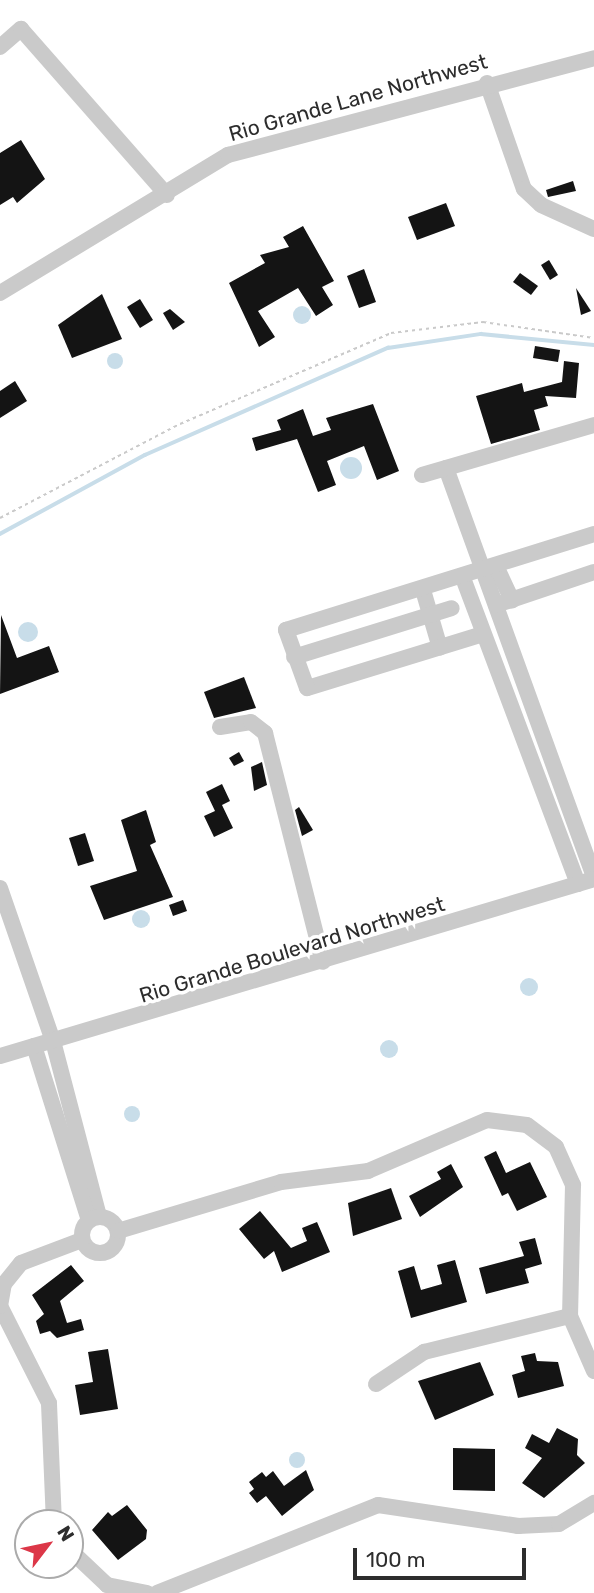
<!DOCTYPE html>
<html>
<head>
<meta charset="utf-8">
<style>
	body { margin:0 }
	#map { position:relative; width:594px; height:1593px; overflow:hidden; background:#fff; font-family:Rubik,sans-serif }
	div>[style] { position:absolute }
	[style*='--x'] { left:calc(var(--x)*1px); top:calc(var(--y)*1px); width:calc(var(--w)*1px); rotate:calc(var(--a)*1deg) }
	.water>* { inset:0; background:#c8dde9 }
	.round { border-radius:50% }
	.stream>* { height:3.5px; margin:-1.75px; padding:0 1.75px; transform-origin:1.75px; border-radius:1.75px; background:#c8dde9 }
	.building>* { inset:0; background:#141414 }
	.path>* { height:2px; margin-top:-1px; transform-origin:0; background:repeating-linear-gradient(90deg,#cacaca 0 3.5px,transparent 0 7px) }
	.minor>* { height:16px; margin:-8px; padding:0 8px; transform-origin:8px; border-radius:8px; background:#cacaca }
	.minor>.ring { margin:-8px; padding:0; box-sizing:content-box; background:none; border:16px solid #cacaca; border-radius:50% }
	span { translate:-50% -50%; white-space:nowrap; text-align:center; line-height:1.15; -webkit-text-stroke:7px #fff; paint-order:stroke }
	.street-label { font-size:21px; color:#2d2d2d }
	.north { position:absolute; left:14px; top:1509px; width:70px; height:70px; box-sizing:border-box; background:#fff; border:2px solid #ababab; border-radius:50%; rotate:58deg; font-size:19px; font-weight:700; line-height:28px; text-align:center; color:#2d2d2d }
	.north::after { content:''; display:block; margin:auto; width:24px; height:32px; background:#dc3748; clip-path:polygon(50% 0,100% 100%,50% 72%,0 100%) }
	.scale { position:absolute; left:353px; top:1548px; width:173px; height:32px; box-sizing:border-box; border:4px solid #2d2d2d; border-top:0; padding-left:9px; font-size:21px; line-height:24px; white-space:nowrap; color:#2d2d2d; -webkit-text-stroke:5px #fff; paint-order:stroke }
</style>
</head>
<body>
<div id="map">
	<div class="water">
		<div class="round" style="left:293px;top:306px;width:18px;height:18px"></div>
		<div class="round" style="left:107px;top:353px;width:16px;height:16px"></div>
		<div class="round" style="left:340px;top:457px;width:22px;height:22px"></div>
		<div class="round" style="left:18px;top:622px;width:20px;height:20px"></div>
		<div class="round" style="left:132px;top:910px;width:18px;height:18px"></div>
		<div class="round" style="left:520px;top:978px;width:18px;height:18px"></div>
		<div class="round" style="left:380px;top:1040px;width:18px;height:18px"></div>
		<div class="round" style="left:124px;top:1106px;width:16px;height:16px"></div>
		<div class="round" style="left:289px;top:1452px;width:16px;height:16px"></div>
	</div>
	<div class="stream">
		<div style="--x:0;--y:534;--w:165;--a:-28.6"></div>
		<div style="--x:145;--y:455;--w:266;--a:-23.8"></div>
		<div style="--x:388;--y:348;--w:94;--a:-8.6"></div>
		<div style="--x:481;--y:334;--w:114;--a:5.6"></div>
	</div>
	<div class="building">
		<div style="clip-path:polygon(21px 140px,45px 179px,17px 203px,13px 197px,0 205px,0 153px)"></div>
		<div style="clip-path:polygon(573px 181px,576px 191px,548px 197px,546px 190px)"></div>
		<div style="clip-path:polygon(446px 203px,455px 226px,417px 240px,408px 217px)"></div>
		<div style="clip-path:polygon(303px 226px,334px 281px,322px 287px,333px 305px,316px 316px,298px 288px,258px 311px,275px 337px,259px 347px,229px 283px,265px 263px,260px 255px,289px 247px,283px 237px)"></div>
		<div style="clip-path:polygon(549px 260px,558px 275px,550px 280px,541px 265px)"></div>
		<div style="clip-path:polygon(364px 269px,376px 302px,359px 308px,347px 276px)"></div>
		<div style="clip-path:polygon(520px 273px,538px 286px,531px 295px,513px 282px)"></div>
		<div style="clip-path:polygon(576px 288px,591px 311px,581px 315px)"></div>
		<div style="clip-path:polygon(102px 294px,122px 339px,72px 358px,58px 325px)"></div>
		<div style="clip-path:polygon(140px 299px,153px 320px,140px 328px,127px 307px)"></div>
		<div style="clip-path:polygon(170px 309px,185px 322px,173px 330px,163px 313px)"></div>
		<div style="clip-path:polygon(535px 346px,560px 350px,558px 362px,533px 358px)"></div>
		<div style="clip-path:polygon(564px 361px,579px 363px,576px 398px,545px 396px,548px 406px,534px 410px,540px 430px,491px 444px,476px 396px,522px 383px,524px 392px,562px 382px)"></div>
		<div style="clip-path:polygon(15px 381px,27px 401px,0 418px,0 391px)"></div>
		<div style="clip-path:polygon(373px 404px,399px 471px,377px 480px,364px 446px,327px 461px,336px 485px,318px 492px,297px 439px,256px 451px,252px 438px,281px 430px,277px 420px,303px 409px,313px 436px,331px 430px,326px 418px)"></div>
		<div style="clip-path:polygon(1px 615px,17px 658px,49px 646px,59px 672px,0 694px)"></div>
		<div style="clip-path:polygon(244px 677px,256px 708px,214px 718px,204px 692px)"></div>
		<div style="clip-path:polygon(239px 752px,244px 761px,234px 766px,229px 758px)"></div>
		<div style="clip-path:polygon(262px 762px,267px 785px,254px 791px,251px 767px)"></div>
		<div style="clip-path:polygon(222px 784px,230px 801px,222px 805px,233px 828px,214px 837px,204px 816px,215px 811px,206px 792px)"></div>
		<div style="clip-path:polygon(299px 807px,313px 830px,302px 836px,295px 810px)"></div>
		<div style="clip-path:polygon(146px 810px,156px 842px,150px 845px,173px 897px,104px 920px,90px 886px,137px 871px,121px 820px)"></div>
		<div style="clip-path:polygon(85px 833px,94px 861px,78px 866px,69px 838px)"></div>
		<div style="clip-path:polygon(183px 900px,187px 911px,173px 916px,169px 905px)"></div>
		<div style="clip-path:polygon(496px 1151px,506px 1173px,530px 1162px,547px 1197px,517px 1211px,508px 1193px,502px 1196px,484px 1157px)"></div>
		<div style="clip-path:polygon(451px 1164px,463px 1187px,420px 1217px,409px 1196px,441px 1179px,437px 1172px)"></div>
		<div style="clip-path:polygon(391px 1188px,402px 1219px,353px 1236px,348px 1203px)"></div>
		<div style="clip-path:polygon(260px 1211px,291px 1248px,307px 1241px,302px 1228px,317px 1222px,330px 1252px,282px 1272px,274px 1251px,264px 1259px,239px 1229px)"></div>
		<div style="clip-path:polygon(535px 1238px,542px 1264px,525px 1269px,529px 1283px,486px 1294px,479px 1268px,524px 1256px,519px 1242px)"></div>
		<div style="clip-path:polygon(455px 1260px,467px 1302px,411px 1318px,398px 1271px,414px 1266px,421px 1290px,442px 1284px,437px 1265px)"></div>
		<div style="clip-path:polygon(71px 1265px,84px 1281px,60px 1301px,67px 1323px,81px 1319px,84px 1330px,57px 1338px,50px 1331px,40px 1334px,36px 1321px,44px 1314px,32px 1295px)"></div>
		<div style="clip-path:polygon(108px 1349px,118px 1409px,80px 1415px,75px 1385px,93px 1382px,88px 1352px)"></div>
		<div style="clip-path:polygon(535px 1353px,537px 1361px,558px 1362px,564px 1386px,518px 1398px,512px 1375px,525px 1371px,521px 1356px)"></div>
		<div style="clip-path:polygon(480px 1362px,494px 1395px,435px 1420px,418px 1381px)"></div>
		<div style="clip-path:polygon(557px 1428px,578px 1439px,577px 1455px,585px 1463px,544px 1498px,522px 1483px,542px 1458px,525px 1448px,532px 1434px,549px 1443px)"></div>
		<div style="clip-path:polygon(453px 1448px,495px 1449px,495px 1491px,453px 1490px)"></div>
		<div style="clip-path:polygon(306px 1470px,314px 1490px,282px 1516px,266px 1496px,257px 1503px,249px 1493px,254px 1489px,249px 1482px,262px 1472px,266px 1477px,273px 1471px,284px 1486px)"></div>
		<div style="clip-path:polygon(127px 1505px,147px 1530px,146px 1539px,118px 1560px,92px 1530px,108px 1512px,112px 1516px)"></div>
	</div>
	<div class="path">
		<div style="--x:0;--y:518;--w:203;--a:-27.6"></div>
		<div style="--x:180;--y:424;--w:230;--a:-23.3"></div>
		<div style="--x:391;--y:333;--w:93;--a:-6.8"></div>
		<div style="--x:483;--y:322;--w:112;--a:8.2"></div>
	</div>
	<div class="minor">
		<div style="--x:0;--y:47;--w:28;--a:-41"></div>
		<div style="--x:21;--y:29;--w:221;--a:48.7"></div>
		<div style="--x:487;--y:83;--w:112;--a:70.8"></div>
		<div style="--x:524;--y:189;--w:23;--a:43"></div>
		<div style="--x:541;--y:205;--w:58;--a:24.4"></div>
		<div style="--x:0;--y:293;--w:267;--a:-31.2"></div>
		<div style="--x:228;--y:155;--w:379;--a:-14.8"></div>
		<div style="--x:446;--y:468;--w:435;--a:70.1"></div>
		<div style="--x:422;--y:475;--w:179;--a:-16.2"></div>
		<div style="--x:496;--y:566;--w:38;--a:65"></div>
		<div style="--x:463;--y:578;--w:327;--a:69.4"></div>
		<div style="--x:423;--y:590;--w:60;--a:73.7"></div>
		<div style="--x:496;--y:605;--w:103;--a:-18.6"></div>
		<div style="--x:483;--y:634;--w:184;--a:162.9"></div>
		<div style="--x:307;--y:688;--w:62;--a:-109.9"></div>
		<div style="--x:286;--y:630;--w:323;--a:-17.3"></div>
		<div style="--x:294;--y:657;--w:165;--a:-17.2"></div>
		<div style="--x:220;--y:727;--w:31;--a:-9"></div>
		<div style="--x:251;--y:722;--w:18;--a:38"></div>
		<div style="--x:265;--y:733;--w:236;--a:75.8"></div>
		<div style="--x:0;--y:888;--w:162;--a:70.9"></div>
		<div style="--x:53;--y:1041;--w:181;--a:75.3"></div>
		<div style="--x:34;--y:1046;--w:182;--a:72.5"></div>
		<div style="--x:0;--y:1056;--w:620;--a:-16.59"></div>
		<div class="ring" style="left:82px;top:1217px;width:20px;height:20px"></div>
		<div style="--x:118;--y:1231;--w:170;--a:-16.7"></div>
		<div style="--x:281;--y:1182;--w:88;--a:-7.2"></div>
		<div style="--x:368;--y:1171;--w:129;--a:-23.2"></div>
		<div style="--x:487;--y:1120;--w:40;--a:7.1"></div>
		<div style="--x:527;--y:1125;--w:36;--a:37"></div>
		<div style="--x:556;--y:1147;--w:42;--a:65.9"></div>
		<div style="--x:573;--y:1185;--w:131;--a:91.3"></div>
		<div style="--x:570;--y:1316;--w:60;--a:66.4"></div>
		<div style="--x:376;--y:1384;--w:58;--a:-33.7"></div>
		<div style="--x:424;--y:1352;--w:150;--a:-13.9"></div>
		<div style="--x:54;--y:1523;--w:120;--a:-92.4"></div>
		<div style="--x:49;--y:1403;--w:109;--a:-116.8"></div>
		<div style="--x:0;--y:1306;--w:22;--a:-80"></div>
		<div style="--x:4;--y:1284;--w:27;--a:-51"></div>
		<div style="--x:21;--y:1263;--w:65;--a:-20.7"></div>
		<div style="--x:70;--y:1550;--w:51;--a:43.4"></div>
		<div style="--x:107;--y:1585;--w:41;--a:11.3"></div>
		<div style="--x:157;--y:1593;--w:238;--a:-21.7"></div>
		<div style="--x:378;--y:1505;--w:142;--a:8.5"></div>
		<div style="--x:518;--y:1526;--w:41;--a:-2.8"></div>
		<div style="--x:559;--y:1524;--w:41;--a:-31"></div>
	</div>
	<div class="street-label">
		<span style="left:358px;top:98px;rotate:-16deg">Rio Grande Lane Northwest</span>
		<span style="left:292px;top:950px;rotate:-17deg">Rio Grande Boulevard Northwest</span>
	</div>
	<div class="north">N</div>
	<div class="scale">100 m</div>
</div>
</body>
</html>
